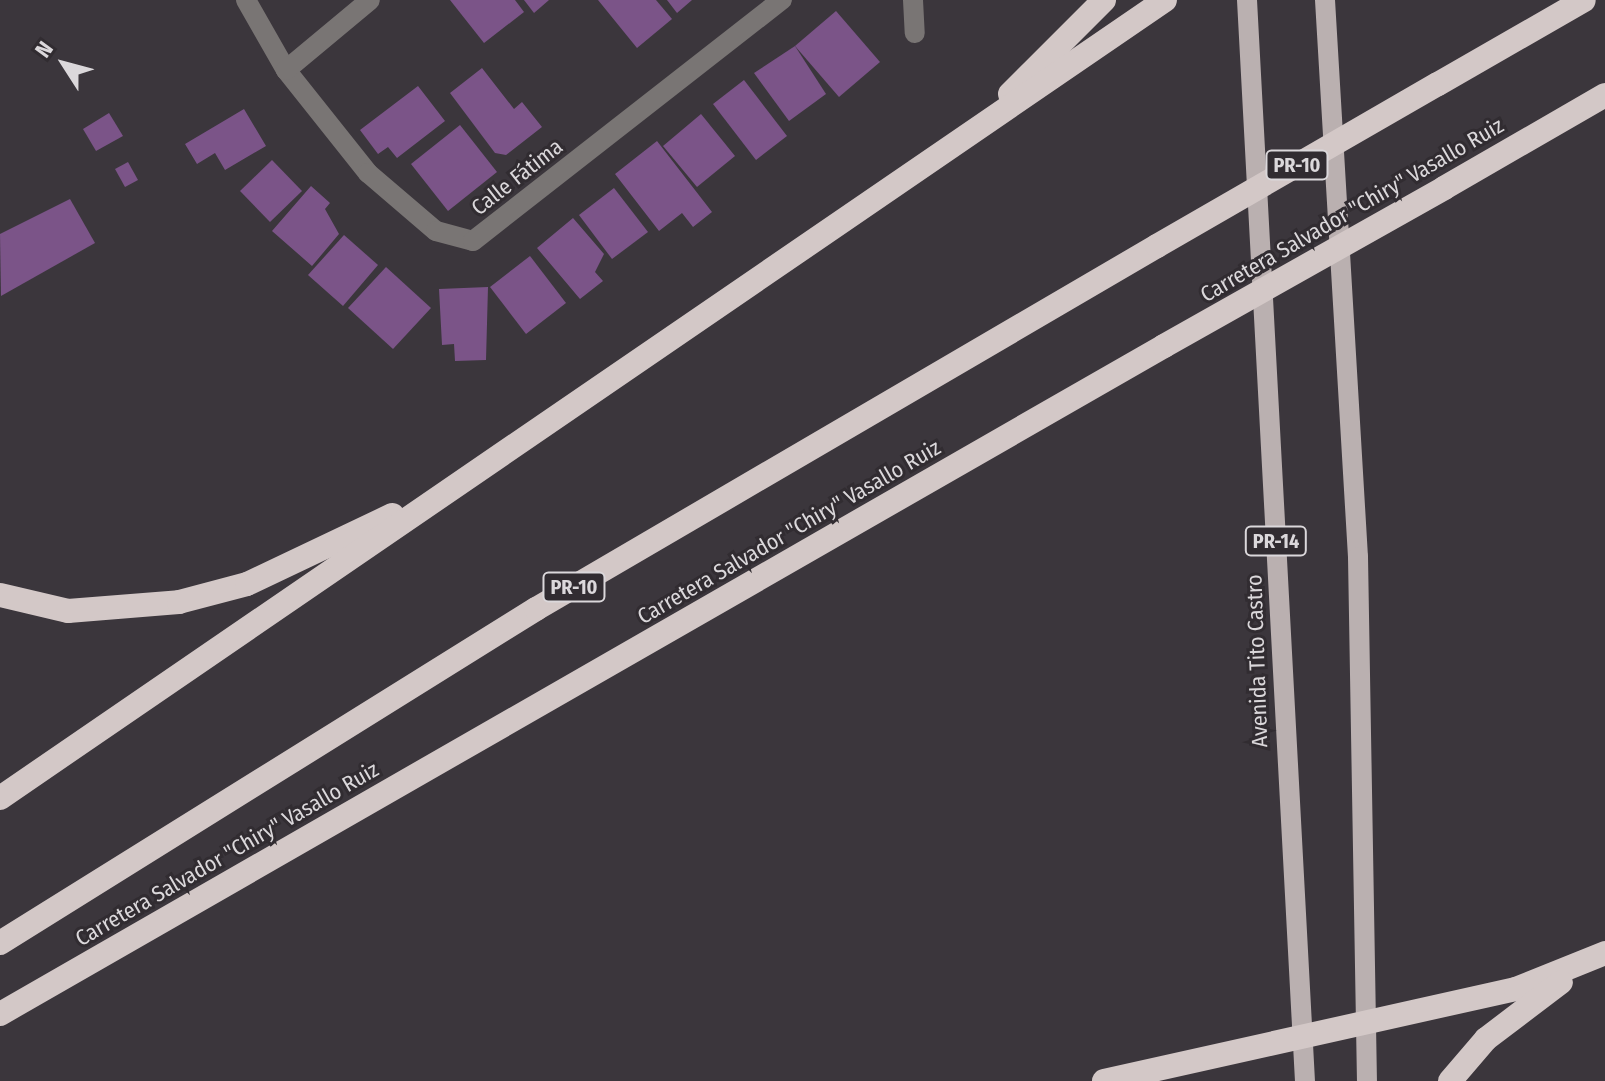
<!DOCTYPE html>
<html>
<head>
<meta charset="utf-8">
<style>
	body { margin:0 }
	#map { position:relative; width:1605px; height:1081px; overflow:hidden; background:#3b363c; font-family:"Fira Sans Condensed",sans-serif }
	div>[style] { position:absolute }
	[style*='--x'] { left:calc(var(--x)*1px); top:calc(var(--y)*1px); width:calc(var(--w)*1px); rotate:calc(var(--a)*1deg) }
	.building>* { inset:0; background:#7b5488 }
	.minor>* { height:20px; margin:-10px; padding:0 10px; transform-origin:10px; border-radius:10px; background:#797574 }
	.major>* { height:20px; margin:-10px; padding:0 10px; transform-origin:10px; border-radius:10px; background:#bab0b0 }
	.highway>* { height:24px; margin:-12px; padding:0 12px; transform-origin:12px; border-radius:12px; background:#d3c8c7 }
	.highway-bridge>* { height:24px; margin:-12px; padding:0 12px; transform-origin:12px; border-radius:12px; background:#d3c8c7 }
	span { translate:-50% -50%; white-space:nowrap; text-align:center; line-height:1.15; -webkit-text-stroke:6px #312c31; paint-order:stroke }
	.shield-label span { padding:2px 6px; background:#312c31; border:2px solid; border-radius:6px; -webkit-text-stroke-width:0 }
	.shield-label { font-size:20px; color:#dbd8db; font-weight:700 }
	.street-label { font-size:22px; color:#dbd8db }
	.north { position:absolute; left:24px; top:24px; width:80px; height:80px; -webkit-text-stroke:6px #312c31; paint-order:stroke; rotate:306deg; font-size:22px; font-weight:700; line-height:32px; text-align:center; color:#dbd8db }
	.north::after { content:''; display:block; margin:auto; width:28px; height:36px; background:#dbd8db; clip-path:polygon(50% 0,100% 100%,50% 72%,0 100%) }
</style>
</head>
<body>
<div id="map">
	<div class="building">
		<div style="clip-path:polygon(450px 0,515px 0,524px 12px,484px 43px)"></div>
		<div style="clip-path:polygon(524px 0,549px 0,534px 13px)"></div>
		<div style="clip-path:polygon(598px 0,656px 0,672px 19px,637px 48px)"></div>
		<div style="clip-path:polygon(667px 0,692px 0,677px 13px)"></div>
		<div style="clip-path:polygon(836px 11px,880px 62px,839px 97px,795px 46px)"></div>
		<div style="clip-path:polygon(795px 46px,826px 94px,789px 121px,754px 73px)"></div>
		<div style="clip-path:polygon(482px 68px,514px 109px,522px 102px,542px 127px,506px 155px,495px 153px,450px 93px)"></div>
		<div style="clip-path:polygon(744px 80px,787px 136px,756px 160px,713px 104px)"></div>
		<div style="clip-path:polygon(418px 86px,445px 121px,397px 158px,388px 147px,378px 154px,360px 130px)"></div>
		<div style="clip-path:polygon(244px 109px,266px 146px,225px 170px,215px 153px,197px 164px,185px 144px)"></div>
		<div style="clip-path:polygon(109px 113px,123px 136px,96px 151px,83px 129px)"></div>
		<div style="clip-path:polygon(701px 114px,735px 156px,697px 187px,663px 146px)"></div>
		<div style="clip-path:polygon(460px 125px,497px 172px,448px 211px,411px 164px)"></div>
		<div style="clip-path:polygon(657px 141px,712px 212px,693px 227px,682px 213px,659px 231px,615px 174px)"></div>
		<div style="clip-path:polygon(272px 160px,302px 191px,270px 222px,240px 191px)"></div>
		<div style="clip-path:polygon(128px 162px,138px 180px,125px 187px,115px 169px)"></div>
		<div style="clip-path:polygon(311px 186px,330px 203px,325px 209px,339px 234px,312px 266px,272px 231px)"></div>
		<div style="clip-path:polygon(614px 188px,648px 232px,612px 259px,579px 215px)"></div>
		<div style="clip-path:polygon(70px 199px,95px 243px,1px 296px,0 234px)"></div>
		<div style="clip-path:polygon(573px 218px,604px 254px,595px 272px,603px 281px,580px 299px,537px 248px)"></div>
		<div style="clip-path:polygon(344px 235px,378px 265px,343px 306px,308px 275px)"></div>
		<div style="clip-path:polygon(530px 256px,566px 303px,526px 334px,490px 287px)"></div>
		<div style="clip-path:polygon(386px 267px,431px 308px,393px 349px,348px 308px)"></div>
		<div style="clip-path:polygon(488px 287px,486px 360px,455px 361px,454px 344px,442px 345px,439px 289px)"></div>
	</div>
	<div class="minor">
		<div style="--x:246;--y:0;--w:81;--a:60.3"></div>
		<div style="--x:286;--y:70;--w:132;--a:51.5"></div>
		<div style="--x:368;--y:173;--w:89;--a:40.5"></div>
		<div style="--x:436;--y:231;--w:38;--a:15"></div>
		<div style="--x:473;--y:241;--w:392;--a:-38"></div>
		<div style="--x:913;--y:0;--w:33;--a:87"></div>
		<div style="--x:286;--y:70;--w:109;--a:-39.8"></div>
	</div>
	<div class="major">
		<div style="--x:1247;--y:0;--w:1083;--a:86.93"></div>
		<div style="--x:1325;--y:0;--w:558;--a:86.61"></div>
		<div style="--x:1358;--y:557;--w:524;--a:89.02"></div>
	</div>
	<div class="highway">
		<div style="--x:1438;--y:84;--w:168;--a:-29.9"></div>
		<div style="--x:1010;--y:94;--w:133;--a:-45"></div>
		<div style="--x:1444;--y:188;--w:186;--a:-30"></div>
		<div style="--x:0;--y:595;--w:70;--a:13.2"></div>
		<div style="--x:68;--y:611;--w:111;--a:-4.6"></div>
		<div style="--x:179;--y:602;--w:70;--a:-14.8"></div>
		<div style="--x:247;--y:584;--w:161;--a:-25.4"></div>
		<div style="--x:0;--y:798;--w:1412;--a:-34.41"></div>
		<div style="--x:0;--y:943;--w:632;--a:-31.93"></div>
		<div style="--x:536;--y:609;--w:719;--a:-30.31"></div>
		<div style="--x:0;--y:1014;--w:1342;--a:-29.85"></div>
		<div style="--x:1104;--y:1081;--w:422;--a:-12.6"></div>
		<div style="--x:1516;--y:989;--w:96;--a:-22"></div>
		<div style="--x:1450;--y:1081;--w:55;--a:-49.4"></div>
		<div style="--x:1486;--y:1039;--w:94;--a:-37.2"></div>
	</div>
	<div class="highway-bridge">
		<div style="--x:1157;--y:246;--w:324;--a:-30"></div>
		<div style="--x:1164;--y:346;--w:322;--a:-29.4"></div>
	</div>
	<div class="shield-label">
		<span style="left:1297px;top:165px">PR-10</span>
		<span style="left:1276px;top:541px">PR-14</span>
		<span style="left:574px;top:587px">PR-10</span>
	</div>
	<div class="street-label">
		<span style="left:517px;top:177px;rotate:-38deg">Calle Fátima</span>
		<span style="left:1352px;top:210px;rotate:-30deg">Carretera Salvador "Chiry" Vasallo Ruiz</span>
		<span style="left:789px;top:532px;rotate:-30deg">Carretera Salvador "Chiry" Vasallo Ruiz</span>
		<span style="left:1257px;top:661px;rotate:-92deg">Avenida Tito Castro</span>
		<span style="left:227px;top:854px;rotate:-30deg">Carretera Salvador "Chiry" Vasallo Ruiz</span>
	</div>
	<div class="north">N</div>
</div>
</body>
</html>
